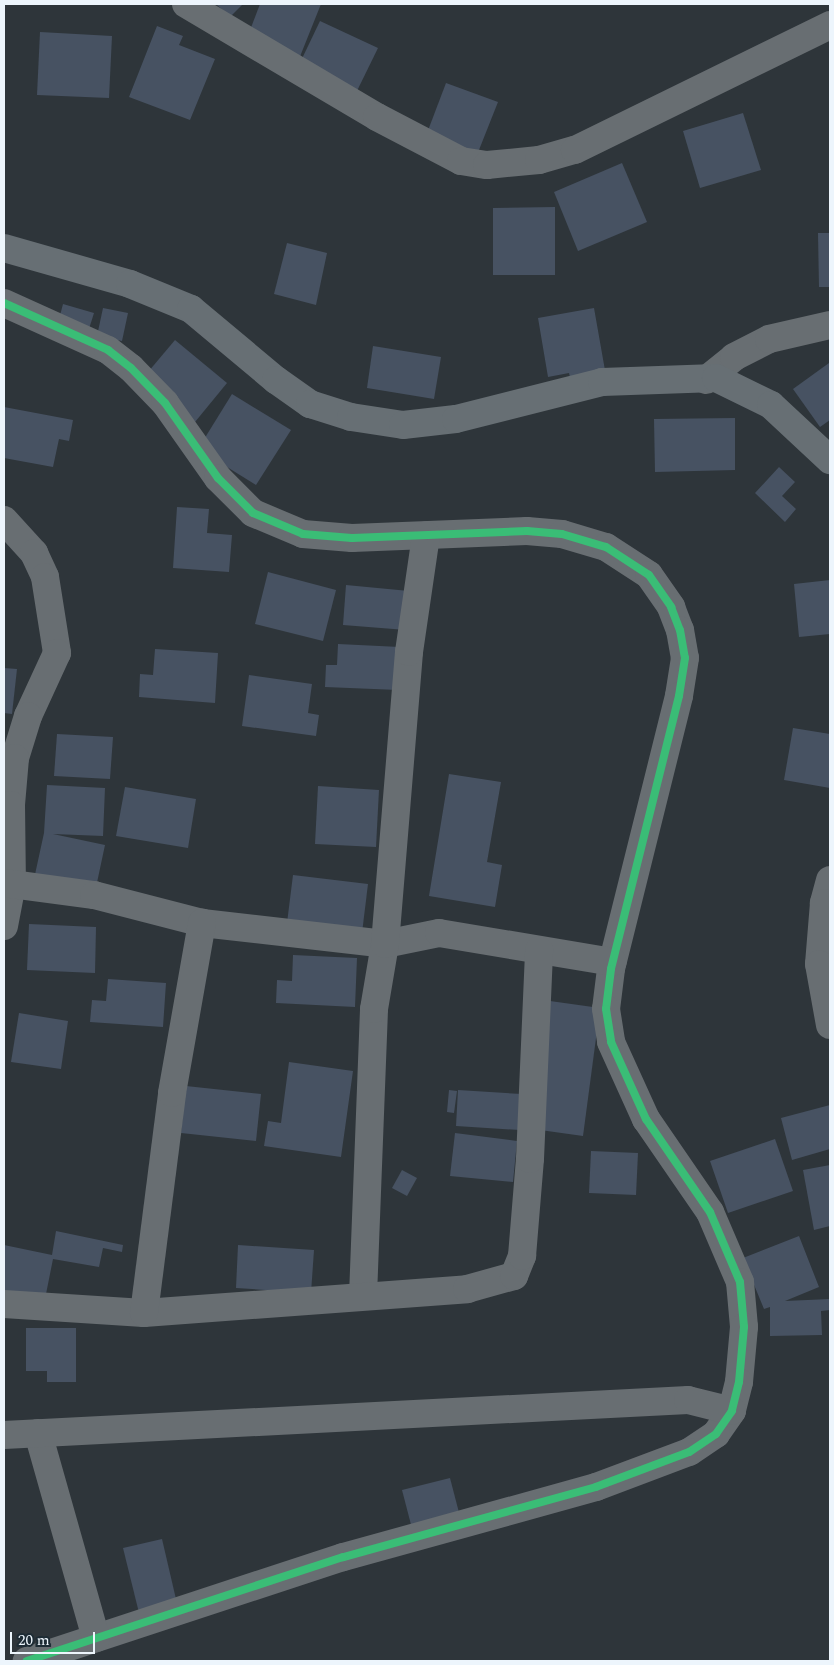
<!DOCTYPE html>
<html>
<head>
<meta charset="utf-8">
<style>
	body { margin:0 }
	#map { position:relative; width:834px; height:1665px; overflow:hidden; background:#2e353a; font-family:Spectral,serif }
	div>[style] { position:absolute }
	[style*='--x'] { left:calc(var(--x)*1px); top:calc(var(--y)*1px); width:calc(var(--w)*1px); rotate:calc(var(--a)*1deg) }
	.building>* { inset:0; background:#475262 }
	.street>* { height:28px; margin:-14px; padding:0 14px; transform-origin:14px; border-radius:14px; background:#686e72 }
	.secondary>* { height:28px; margin:-14px; padding:0 14px; transform-origin:14px; border-radius:14px; background:#676f74 }
	.cycleway>* { height:8px; margin:-4px; padding:0 4px; transform-origin:4px; border-radius:4px; background:#3abd76 }
	span { translate:-50% -50%; white-space:nowrap; text-align:center; line-height:1.15; -webkit-text-stroke:4px #1e2c35; paint-order:stroke }
	.frame { position:absolute; inset:0; border:5px solid #edf5fc; pointer-events:none }
	.scale { position:absolute; left:10px; top:1632px; width:85px; height:22px; box-sizing:border-box; border:2px solid #edf5fc; border-top:0; padding-left:6px; font-size:15px; line-height:18px; white-space:nowrap; color:#edf5fc; -webkit-text-stroke:4px #1e2c35; paint-order:stroke }
</style>
</head>
<body>
<div id="map">
	<div class="building">
		<div style="clip-path:polygon(216px 4px,243px 4px,230px 17px)"></div>
		<div style="clip-path:polygon(260px 4px,321px 4px,299px 59px,247px 38px)"></div>
		<div style="clip-path:polygon(320px 21px,378px 48px,355px 95px,298px 67px)"></div>
		<div style="clip-path:polygon(157px 26px,183px 36px,179px 45px,215px 59px,190px 120px,129px 97px)"></div>
		<div style="clip-path:polygon(40px 32px,112px 36px,109px 98px,37px 95px)"></div>
		<div style="clip-path:polygon(446px 83px,498px 102px,475px 160px,424px 141px)"></div>
		<div style="clip-path:polygon(743px 113px,761px 170px,700px 188px,683px 131px)"></div>
		<div style="clip-path:polygon(622px 163px,647px 222px,578px 251px,554px 192px)"></div>
		<div style="clip-path:polygon(555px 207px,555px 275px,493px 275px,493px 208px)"></div>
		<div style="clip-path:polygon(818px 233px,830px 233px,830px 287px,819px 287px)"></div>
		<div style="clip-path:polygon(287px 243px,327px 253px,316px 305px,274px 294px)"></div>
		<div style="clip-path:polygon(63px 304px,94px 313px,88px 332px,58px 323px)"></div>
		<div style="clip-path:polygon(103px 308px,128px 313px,122px 341px,97px 336px)"></div>
		<div style="clip-path:polygon(594px 308px,606px 376px,571px 382px,569px 373px,548px 377px,538px 318px)"></div>
		<div style="clip-path:polygon(175px 340px,227px 383px,195px 422px,143px 378px)"></div>
		<div style="clip-path:polygon(373px 346px,441px 357px,434px 399px,367px 388px)"></div>
		<div style="clip-path:polygon(829px 363px,830px 420px,820px 427px,793px 389px)"></div>
		<div style="clip-path:polygon(232px 394px,291px 430px,256px 485px,198px 449px)"></div>
		<div style="clip-path:polygon(4px 407px,73px 420px,69px 441px,59px 439px,53px 467px,4px 458px)"></div>
		<div style="clip-path:polygon(735px 418px,735px 470px,655px 472px,654px 419px)"></div>
		<div style="clip-path:polygon(779px 467px,795px 482px,782px 496px,796px 509px,785px 522px,755px 493px)"></div>
		<div style="clip-path:polygon(177px 507px,209px 509px,207px 533px,232px 535px,229px 572px,173px 568px)"></div>
		<div style="clip-path:polygon(268px 572px,336px 590px,323px 641px,255px 624px)"></div>
		<div style="clip-path:polygon(830px 580px,830px 634px,799px 637px,794px 584px)"></div>
		<div style="clip-path:polygon(346px 585px,409px 591px,406px 630px,343px 625px)"></div>
		<div style="clip-path:polygon(338px 644px,400px 647px,398px 690px,325px 687px,326px 665px,337px 665px)"></div>
		<div style="clip-path:polygon(155px 649px,218px 653px,215px 703px,139px 697px,140px 674px,153px 675px)"></div>
		<div style="clip-path:polygon(4px 668px,17px 669px,12px 714px,4px 713px)"></div>
		<div style="clip-path:polygon(249px 675px,312px 684px,308px 713px,319px 715px,316px 736px,242px 726px)"></div>
		<div style="clip-path:polygon(793px 728px,830px 734px,830px 788px,784px 780px)"></div>
		<div style="clip-path:polygon(57px 734px,113px 737px,110px 779px,54px 776px)"></div>
		<div style="clip-path:polygon(449px 774px,501px 782px,487px 862px,502px 865px,495px 907px,429px 896px)"></div>
		<div style="clip-path:polygon(47px 785px,105px 788px,103px 836px,53px 834px,105px 845px,95px 892px,34px 879px,44px 833px)"></div>
		<div style="clip-path:polygon(318px 786px,379px 790px,376px 847px,315px 844px)"></div>
		<div style="clip-path:polygon(125px 787px,196px 799px,188px 848px,116px 836px)"></div>
		<div style="clip-path:polygon(293px 875px,368px 884px,362px 933px,287px 923px)"></div>
		<div style="clip-path:polygon(29px 924px,96px 927px,95px 973px,27px 970px)"></div>
		<div style="clip-path:polygon(293px 955px,357px 958px,355px 1007px,276px 1003px,277px 980px,292px 981px)"></div>
		<div style="clip-path:polygon(108px 979px,166px 983px,163px 1027px,90px 1022px,92px 1000px,106px 1001px)"></div>
		<div style="clip-path:polygon(550px 1001px,600px 1008px,583px 1136px,533px 1129px)"></div>
		<div style="clip-path:polygon(19px 1013px,68px 1021px,61px 1069px,11px 1062px)"></div>
		<div style="clip-path:polygon(289px 1062px,353px 1071px,341px 1157px,264px 1146px,268px 1121px,281px 1123px)"></div>
		<div style="clip-path:polygon(186px 1086px,261px 1094px,256px 1141px,181px 1133px)"></div>
		<div style="clip-path:polygon(449px 1090px,457px 1091px,454px 1113px,447px 1112px)"></div>
		<div style="clip-path:polygon(458px 1090px,522px 1094px,520px 1130px,456px 1126px)"></div>
		<div style="clip-path:polygon(830px 1105px,830px 1149px,792px 1160px,781px 1118px)"></div>
		<div style="clip-path:polygon(455px 1133px,517px 1141px,513px 1182px,450px 1176px)"></div>
		<div style="clip-path:polygon(775px 1139px,793px 1191px,728px 1213px,710px 1161px)"></div>
		<div style="clip-path:polygon(591px 1151px,638px 1153px,636px 1195px,589px 1193px)"></div>
		<div style="clip-path:polygon(830px 1165px,830px 1226px,814px 1230px,803px 1170px)"></div>
		<div style="clip-path:polygon(402px 1170px,417px 1178px,407px 1196px,392px 1188px)"></div>
		<div style="clip-path:polygon(56px 1231px,123px 1245px,122px 1252px,103px 1248px,99px 1267px,53px 1259px,45px 1299px,4px 1291px,4px 1245px,52px 1255px)"></div>
		<div style="clip-path:polygon(799px 1236px,819px 1287px,785px 1301px,830px 1299px,830px 1310px,821px 1311px,822px 1335px,770px 1336px,770px 1307px,764px 1309px,743px 1258px)"></div>
		<div style="clip-path:polygon(238px 1245px,314px 1250px,311px 1293px,236px 1288px)"></div>
		<div style="clip-path:polygon(26px 1328px,76px 1328px,76px 1382px,47px 1382px,47px 1371px,26px 1371px)"></div>
		<div style="clip-path:polygon(450px 1478px,463px 1528px,415px 1540px,402px 1490px)"></div>
		<div style="clip-path:polygon(162px 1539px,179px 1612px,141px 1621px,123px 1548px)"></div>
	</div>
	<div class="street">
		<div style="--x:186;--y:4;--w:222;--a:30.6"></div>
		<div style="--x:377;--y:117;--w:95;--a:27.6"></div>
		<div style="--x:461;--y:161;--w:26;--a:9"></div>
		<div style="--x:487;--y:165;--w:52;--a:-5.5"></div>
		<div style="--x:539;--y:160;--w:37;--a:-16"></div>
		<div style="--x:575;--y:150;--w:284;--a:-26.1"></div>
		<div style="--x:4;--y:303;--w:114;--a:24.3"></div>
		<div style="--x:108;--y:350;--w:29;--a:38"></div>
		<div style="--x:131;--y:368;--w:49;--a:45.8"></div>
		<div style="--x:165;--y:403;--w:92;--a:54.8"></div>
		<div style="--x:218;--y:478;--w:49;--a:45"></div>
		<div style="--x:253;--y:513;--w:54;--a:22.8"></div>
		<div style="--x:303;--y:534;--w:49;--a:4.7"></div>
		<div style="--x:352;--y:538;--w:175;--a:-2.3"></div>
		<div style="--x:527;--y:531;--w:35;--a:5"></div>
		<div style="--x:562;--y:534;--w:46;--a:16.5"></div>
		<div style="--x:606;--y:547;--w:51;--a:33.1"></div>
		<div style="--x:649;--y:575;--w:39;--a:55"></div>
		<div style="--x:671;--y:607;--w:25;--a:69"></div>
		<div style="--x:680;--y:630;--w:28;--a:80"></div>
		<div style="--x:685;--y:658;--w:38;--a:99"></div>
		<div style="--x:679;--y:696;--w:281;--a:104"></div>
		<div style="--x:611;--y:969;--w:40;--a:97.1"></div>
		<div style="--x:606;--y:1009;--w:33;--a:81"></div>
		<div style="--x:611;--y:1042;--w:85;--a:65.6"></div>
		<div style="--x:646;--y:1119;--w:113;--a:55.5"></div>
		<div style="--x:710;--y:1212;--w:76;--a:66.8"></div>
		<div style="--x:740;--y:1282;--w:45;--a:84.9"></div>
		<div style="--x:744;--y:1327;--w:55;--a:95.2"></div>
		<div style="--x:739;--y:1382;--w:30;--a:104"></div>
		<div style="--x:732;--y:1411;--w:28;--a:125"></div>
		<div style="--x:716;--y:1434;--w:32;--a:146"></div>
		<div style="--x:689;--y:1452;--w:99;--a:159.4"></div>
		<div style="--x:596;--y:1487;--w:263;--a:164.5"></div>
		<div style="--x:343;--y:1557;--w:333;--a:161.8"></div>
		<div style="--x:706;--y:380;--w:36;--a:-39"></div>
		<div style="--x:734;--y:357;--w:39;--a:-27"></div>
		<div style="--x:769;--y:339;--w:63;--a:-12.9"></div>
		<div style="--x:4;--y:520;--w:45;--a:47.7"></div>
		<div style="--x:34;--y:553;--w:26;--a:65"></div>
		<div style="--x:45;--y:577;--w:77;--a:81"></div>
		<div style="--x:57;--y:653;--w:69;--a:114.7"></div>
		<div style="--x:28;--y:716;--w:44;--a:107.2"></div>
		<div style="--x:15;--y:758;--w:47;--a:94.9"></div>
		<div style="--x:11;--y:805;--w:79;--a:89.3"></div>
		<div style="--x:12;--y:884;--w:43;--a:100.8"></div>
		<div style="--x:830;--y:880;--w:24;--a:105"></div>
		<div style="--x:824;--y:903;--w:61;--a:94.7"></div>
		<div style="--x:819;--y:964;--w:62;--a:79.8"></div>
		<div style="--x:4;--y:883;--w:91;--a:7.6"></div>
		<div style="--x:94;--y:895;--w:112;--a:14.5"></div>
		<div style="--x:202;--y:923;--w:184;--a:6.5"></div>
		<div style="--x:385;--y:944;--w:55;--a:-11.5"></div>
		<div style="--x:439;--y:933;--w:176;--a:9.5"></div>
		<div style="--x:363;--y:1296;--w:287;--a:-87.8"></div>
		<div style="--x:374;--y:1009;--w:66;--a:-80.4"></div>
		<div style="--x:385;--y:944;--w:293;--a:-85.3"></div>
		<div style="--x:409;--y:652;--w:118;--a:-81.7"></div>
		<div style="--x:4;--y:1304;--w:140;--a:3.7"></div>
		<div style="--x:144;--y:1313;--w:324;--a:-4.2"></div>
		<div style="--x:467;--y:1289;--w:49;--a:-15.5"></div>
		<div style="--x:514;--y:1276;--w:22;--a:-68"></div>
		<div style="--x:522;--y:1256;--w:97;--a:-85.3"></div>
		<div style="--x:530;--y:1159;--w:209;--a:-87.5"></div>
		<div style="--x:144;--y:1313;--w:222;--a:-82.7"></div>
		<div style="--x:172;--y:1093;--w:173;--a:-80"></div>
		<div style="--x:38;--y:1433;--w:213;--a:74.2"></div>
		<div style="--x:4;--y:1435;--w:685;--a:-2.93"></div>
		<div style="--x:688;--y:1400;--w:45;--a:14"></div>
	</div>
	<div class="secondary">
		<div style="--x:4;--y:248;--w:131;--a:15.9"></div>
		<div style="--x:130;--y:284;--w:66;--a:22.3"></div>
		<div style="--x:191;--y:309;--w:111;--a:39.9"></div>
		<div style="--x:276;--y:380;--w:42;--a:35.2"></div>
		<div style="--x:310;--y:404;--w:43;--a:17.6"></div>
		<div style="--x:351;--y:417;--w:53;--a:8.7"></div>
		<div style="--x:403;--y:425;--w:53;--a:-6.5"></div>
		<div style="--x:456;--y:419;--w:151;--a:-14.2"></div>
		<div style="--x:602;--y:382;--w:114;--a:-2"></div>
		<div style="--x:716;--y:378;--w:61;--a:26.1"></div>
		<div style="--x:771;--y:405;--w:81;--a:43"></div>
	</div>
	<div class="cycleway">
		<div style="--x:4;--y:303;--w:114;--a:24.3"></div>
		<div style="--x:108;--y:350;--w:29;--a:38"></div>
		<div style="--x:131;--y:368;--w:49;--a:45.8"></div>
		<div style="--x:165;--y:403;--w:92;--a:54.8"></div>
		<div style="--x:218;--y:478;--w:49;--a:45"></div>
		<div style="--x:253;--y:513;--w:54;--a:22.8"></div>
		<div style="--x:303;--y:534;--w:49;--a:4.7"></div>
		<div style="--x:352;--y:538;--w:175;--a:-2.3"></div>
		<div style="--x:527;--y:531;--w:35;--a:5"></div>
		<div style="--x:562;--y:534;--w:46;--a:16.5"></div>
		<div style="--x:606;--y:547;--w:51;--a:33.1"></div>
		<div style="--x:649;--y:575;--w:39;--a:55"></div>
		<div style="--x:671;--y:607;--w:25;--a:69"></div>
		<div style="--x:680;--y:630;--w:28;--a:80"></div>
		<div style="--x:685;--y:658;--w:38;--a:99"></div>
		<div style="--x:679;--y:696;--w:281;--a:104"></div>
		<div style="--x:611;--y:969;--w:40;--a:97.1"></div>
		<div style="--x:606;--y:1009;--w:33;--a:81"></div>
		<div style="--x:611;--y:1042;--w:85;--a:65.6"></div>
		<div style="--x:646;--y:1119;--w:113;--a:55.5"></div>
		<div style="--x:710;--y:1212;--w:76;--a:66.8"></div>
		<div style="--x:740;--y:1282;--w:45;--a:84.9"></div>
		<div style="--x:744;--y:1327;--w:55;--a:95.2"></div>
		<div style="--x:739;--y:1382;--w:30;--a:104"></div>
		<div style="--x:732;--y:1411;--w:28;--a:125"></div>
		<div style="--x:716;--y:1434;--w:32;--a:146"></div>
		<div style="--x:689;--y:1452;--w:99;--a:159.4"></div>
		<div style="--x:596;--y:1487;--w:263;--a:164.5"></div>
		<div style="--x:343;--y:1557;--w:333;--a:161.8"></div>
	</div>
	<div class="frame"></div>
	<div class="scale">20 m</div>
</div>
</body>
</html>
